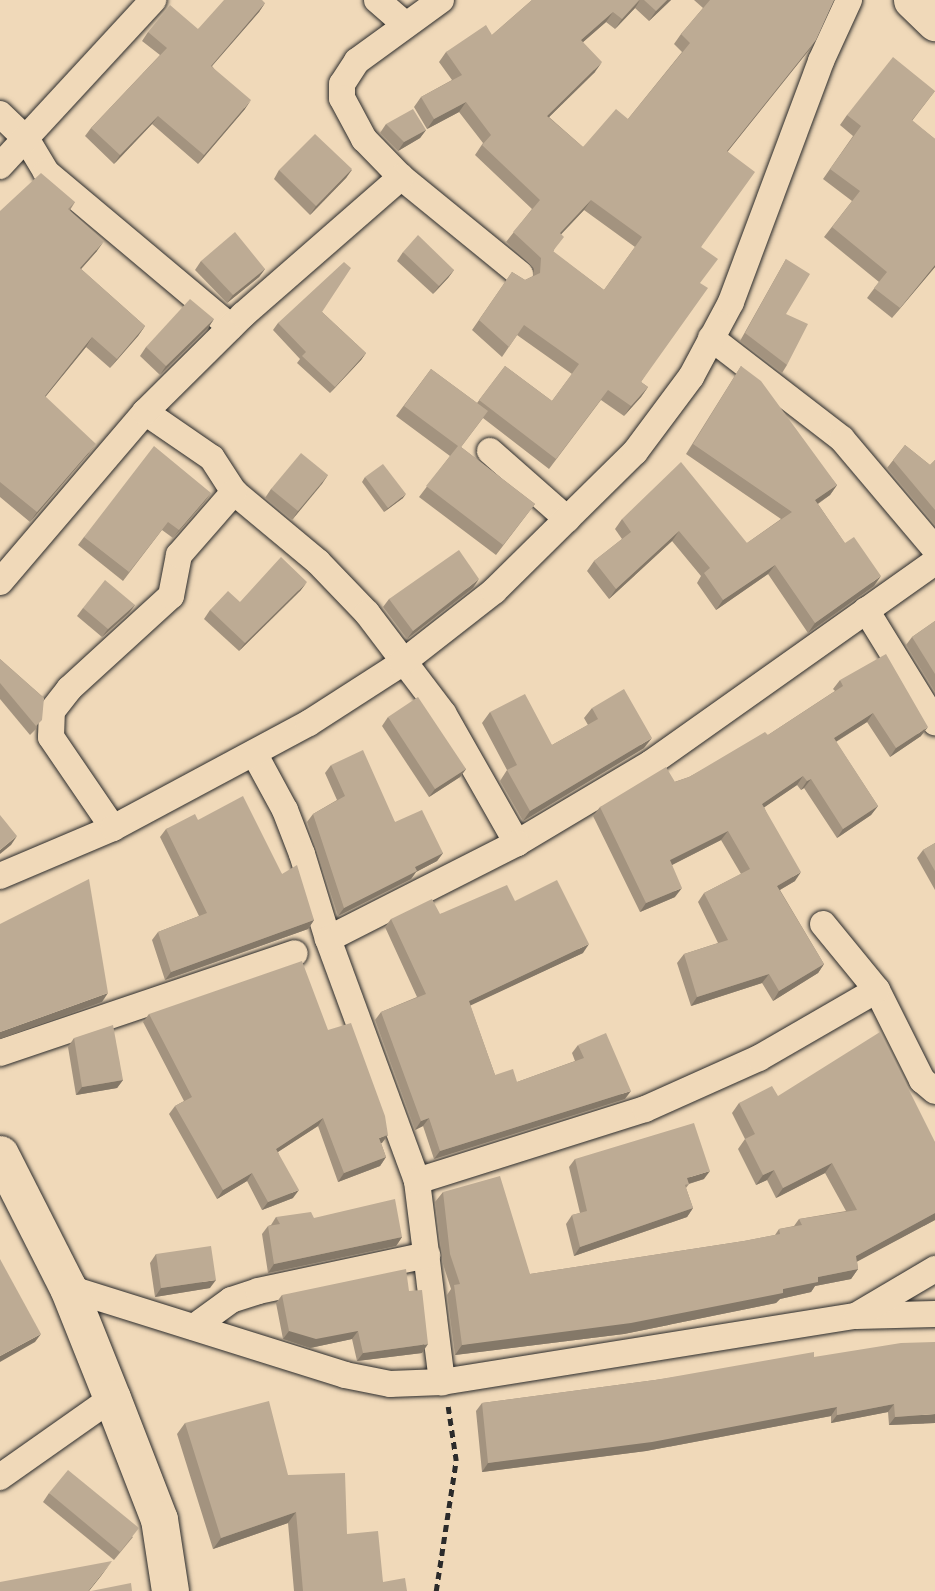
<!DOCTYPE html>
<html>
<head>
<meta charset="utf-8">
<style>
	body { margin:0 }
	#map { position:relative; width:935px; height:1591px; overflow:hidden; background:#f0d9b9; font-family:Caveat,sans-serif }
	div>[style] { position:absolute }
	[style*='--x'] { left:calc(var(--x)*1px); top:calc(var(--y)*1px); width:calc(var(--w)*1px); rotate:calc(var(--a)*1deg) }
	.path>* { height:4.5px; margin-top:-2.25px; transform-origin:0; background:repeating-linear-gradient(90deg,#2b2b2b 0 7px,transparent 0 12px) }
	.roads { filter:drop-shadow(0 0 2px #2b2b2b) drop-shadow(0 0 2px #2b2b2b) }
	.street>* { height:26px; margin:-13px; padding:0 13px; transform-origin:13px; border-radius:13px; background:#f0d9b9 }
	.secondary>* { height:37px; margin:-18.5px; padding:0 18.5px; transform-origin:18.5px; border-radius:18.5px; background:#f0d9b9 }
	.wall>* { inset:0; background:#a3937f }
	.shaded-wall>* { inset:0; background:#847868 }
	.building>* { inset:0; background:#bdab94 }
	span { translate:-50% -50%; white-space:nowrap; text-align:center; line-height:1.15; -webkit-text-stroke:5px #f0d9b9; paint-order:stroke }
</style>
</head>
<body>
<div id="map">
	<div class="path">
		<div style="--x:436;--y:1591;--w:132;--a:-81.3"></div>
		<div style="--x:456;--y:1461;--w:55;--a:-98.4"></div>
	</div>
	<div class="roads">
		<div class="street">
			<div style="--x:377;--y:0;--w:38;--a:41"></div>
			<div style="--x:441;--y:0;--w:104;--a:144"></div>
			<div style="--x:357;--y:61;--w:27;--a:123"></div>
			<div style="--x:342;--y:84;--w:14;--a:90"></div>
			<div style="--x:342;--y:98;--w:47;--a:61.8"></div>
			<div style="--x:364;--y:139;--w:53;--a:45.8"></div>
			<div style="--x:401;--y:177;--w:154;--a:39.2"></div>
			<div style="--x:0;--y:114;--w:37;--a:44"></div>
			<div style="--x:27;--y:140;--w:37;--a:59"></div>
			<div style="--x:46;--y:172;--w:241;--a:40"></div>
			<div style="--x:0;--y:166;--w:226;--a:-47.3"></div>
			<div style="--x:711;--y:338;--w:165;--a:37.6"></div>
			<div style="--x:842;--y:439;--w:144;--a:49.8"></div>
			<div style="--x:145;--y:412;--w:81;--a:34.5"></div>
			<div style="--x:212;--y:458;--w:40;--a:57.1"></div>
			<div style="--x:234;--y:492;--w:109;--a:39.8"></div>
			<div style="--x:318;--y:562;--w:71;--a:46.1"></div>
			<div style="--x:367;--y:613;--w:126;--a:52.8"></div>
			<div style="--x:443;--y:713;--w:150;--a:60.4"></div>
			<div style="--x:517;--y:843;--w:156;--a:-30.8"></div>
			<div style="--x:651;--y:763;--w:348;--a:-35.3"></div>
			<div style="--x:490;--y:451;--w:103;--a:41.4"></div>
			<div style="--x:0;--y:582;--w:223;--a:-49.5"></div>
			<div style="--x:145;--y:412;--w:138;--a:-44.7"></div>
			<div style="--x:243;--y:315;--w:210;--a:-41.1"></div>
			<div style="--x:866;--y:610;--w:132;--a:58.4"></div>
			<div style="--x:254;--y:753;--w:65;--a:61.5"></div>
			<div style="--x:285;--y:810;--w:47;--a:68.9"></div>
			<div style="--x:302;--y:854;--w:89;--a:73"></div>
			<div style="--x:328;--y:939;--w:258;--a:69.8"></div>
			<div style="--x:417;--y:1181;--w:203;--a:82.9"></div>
			<div style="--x:113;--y:828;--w:110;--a:-124.3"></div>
			<div style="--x:51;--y:737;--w:26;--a:-88"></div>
			<div style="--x:52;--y:711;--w:28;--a:-52"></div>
			<div style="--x:69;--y:689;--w:138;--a:-42.4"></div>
			<div style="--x:171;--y:596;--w:42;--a:-79"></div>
			<div style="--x:179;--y:555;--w:84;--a:-48.9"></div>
			<div style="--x:0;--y:876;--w:123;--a:-23"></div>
			<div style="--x:113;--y:828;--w:222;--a:-28.2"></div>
			<div style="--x:309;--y:723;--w:111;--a:-32.8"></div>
			<div style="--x:402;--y:663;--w:117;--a:-38"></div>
			<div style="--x:494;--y:591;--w:198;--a:-44.6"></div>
			<div style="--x:635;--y:452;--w:94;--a:-53.3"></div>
			<div style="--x:691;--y:377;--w:85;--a:-61.9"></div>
			<div style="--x:731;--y:302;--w:257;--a:-69.5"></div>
			<div style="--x:821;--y:61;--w:67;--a:-65.3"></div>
			<div style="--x:823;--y:924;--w:85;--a:50.7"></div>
			<div style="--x:877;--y:990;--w:101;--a:63.4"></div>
			<div style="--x:922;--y:1080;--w:17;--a:40"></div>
			<div style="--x:328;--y:939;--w:212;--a:-26.9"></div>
			<div style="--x:0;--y:1053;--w:311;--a:-18.7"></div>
			<div style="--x:417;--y:1181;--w:239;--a:-17.5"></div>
			<div style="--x:645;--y:1109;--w:125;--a:-24.1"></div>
			<div style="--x:759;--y:1058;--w:136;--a:-30"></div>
			<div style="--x:68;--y:1288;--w:290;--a:17.4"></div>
			<div style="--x:345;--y:1375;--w:46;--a:11.3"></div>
			<div style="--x:390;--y:1384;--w:52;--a:-2.2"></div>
			<div style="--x:442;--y:1382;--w:419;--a:-9.1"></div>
			<div style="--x:856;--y:1316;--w:79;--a:-1.5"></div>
			<div style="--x:857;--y:1315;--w:91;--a:-30.5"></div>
			<div style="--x:194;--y:1327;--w:46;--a:-36.1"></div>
			<div style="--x:231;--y:1300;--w:28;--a:-18"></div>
			<div style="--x:258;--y:1291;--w:173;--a:-12"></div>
			<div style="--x:0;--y:1477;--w:137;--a:-35.2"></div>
		</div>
		<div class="secondary">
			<div style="--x:912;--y:0;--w:32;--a:44"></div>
			<div style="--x:0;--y:1154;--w:150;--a:63.1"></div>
			<div style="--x:68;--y:1288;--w:118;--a:68.2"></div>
			<div style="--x:112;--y:1398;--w:130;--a:68.8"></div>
			<div style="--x:159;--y:1519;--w:73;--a:81.3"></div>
		</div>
	</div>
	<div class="wall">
		<div style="clip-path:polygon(evenodd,532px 0,671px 0,649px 21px,635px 8px,615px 29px,606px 22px,583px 42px,595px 72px,549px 117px,583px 147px,628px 119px,682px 52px,674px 44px,681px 34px,703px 8px,694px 0,834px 0,809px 50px,728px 151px,701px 247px,700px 283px,641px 382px,648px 387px,641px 397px,624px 416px,601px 400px,549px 469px,483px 418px,461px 447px,535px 504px,496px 555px,419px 497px,450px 456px,396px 416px,431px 369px,477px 403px,505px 366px,552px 401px,572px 374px,517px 335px,502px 357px,472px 330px,512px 272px,525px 280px,533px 276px,534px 268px,506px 242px,532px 209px,475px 155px,483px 143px,459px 112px,427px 129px,414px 107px,421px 97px,452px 80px,439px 62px,446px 52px,492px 35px,532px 0,584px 210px,635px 247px,604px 290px,553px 252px,561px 234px,584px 210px)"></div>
		<div style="clip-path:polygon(265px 3px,259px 12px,212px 66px,245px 109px,198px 164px,152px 124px,114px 164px,85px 136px,91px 128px,160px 55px,142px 41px,148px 32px,198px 29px)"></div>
		<div style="clip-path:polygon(935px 91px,912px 121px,935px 139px,935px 267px,892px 318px,867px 298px,879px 282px,824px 237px,852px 201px,823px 179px,853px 136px,840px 125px,847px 115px)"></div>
		<div style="clip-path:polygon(386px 124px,426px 130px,420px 138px,398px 151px,380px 133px)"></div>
		<div style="clip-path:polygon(279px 170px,352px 170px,346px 178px,310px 215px,274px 179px)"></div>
		<div style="clip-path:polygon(75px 202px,70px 210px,97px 251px,81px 269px,145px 326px,138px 336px,110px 368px,86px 347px,45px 397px,89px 453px,30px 522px,0 497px,0 211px)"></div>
		<div style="clip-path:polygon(403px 252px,454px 270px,448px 278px,433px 294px,397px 261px)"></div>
		<div style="clip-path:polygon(786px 259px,786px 314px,787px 365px,782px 373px,740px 341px)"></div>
		<div style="clip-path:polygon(201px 261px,265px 269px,259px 277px,227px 303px,195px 270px)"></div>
		<div style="clip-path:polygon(322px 312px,366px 353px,361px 360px,330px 393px,297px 363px,300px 359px,273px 330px,278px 323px)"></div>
		<div style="clip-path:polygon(214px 319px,208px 328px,160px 375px,140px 356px,146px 347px)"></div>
		<div style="clip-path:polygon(741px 366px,837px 485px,830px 495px,818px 504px,874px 586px,808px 633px,768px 574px,716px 610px,697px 583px,701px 576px,672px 541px,609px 599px,587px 571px,594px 561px,622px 539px,615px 529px,622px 519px,747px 543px,781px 519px,686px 454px)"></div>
		<div style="clip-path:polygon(905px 445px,930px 465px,935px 460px,935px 525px,887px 468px)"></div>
		<div style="clip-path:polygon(328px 475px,292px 520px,265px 498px,271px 489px)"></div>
		<div style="clip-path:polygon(365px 477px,403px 498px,384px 512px,362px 482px)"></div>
		<div style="clip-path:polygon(211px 493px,205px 501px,173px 538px,162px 530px,123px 581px,78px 545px,84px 537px)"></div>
		<div style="clip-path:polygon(473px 588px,407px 639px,383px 607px,389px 599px)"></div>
		<div style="clip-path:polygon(301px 590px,239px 651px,204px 619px,210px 610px,240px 602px)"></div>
		<div style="clip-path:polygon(135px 605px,129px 613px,102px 637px,77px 616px,83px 608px)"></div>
		<div style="clip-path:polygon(935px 621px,935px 692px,906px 645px,912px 637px)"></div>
		<div style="clip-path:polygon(0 659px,44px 698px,36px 729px,30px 735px,0 699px)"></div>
		<div style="clip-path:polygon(840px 680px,921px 736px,890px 757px,867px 722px,836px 742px,878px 806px,871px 815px,837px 838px,804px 788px,801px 790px,797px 785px,764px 807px,795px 881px,780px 890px,824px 964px,818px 973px,773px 1001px,762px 983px,691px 1006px,677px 963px,684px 954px,718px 943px,698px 902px,704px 893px,741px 874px,721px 840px,672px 865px,675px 897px,640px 912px,593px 816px,600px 807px,689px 777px,768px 735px,835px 691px,833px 689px)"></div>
		<div style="clip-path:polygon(592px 708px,644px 748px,523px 821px,500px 781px,507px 770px,482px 723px,490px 712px,552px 745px,588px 725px,584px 718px)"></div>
		<div style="clip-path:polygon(388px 717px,466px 769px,460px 777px,429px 797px,382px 726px)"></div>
		<div style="clip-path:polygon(331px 765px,395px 822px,443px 853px,437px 861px,416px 872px,411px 879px,338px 916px,307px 822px,313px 814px,337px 800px,325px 773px)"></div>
		<div style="clip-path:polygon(198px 820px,282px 874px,314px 920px,308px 929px,165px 980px,152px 940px,158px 932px,199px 916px,160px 837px,166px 829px)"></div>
		<div style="clip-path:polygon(935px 843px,935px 890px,917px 858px,923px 850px)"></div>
		<div style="clip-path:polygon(515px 901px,583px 953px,470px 1005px,495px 1075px,517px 1082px,575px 1061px,572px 1053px,578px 1045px,625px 1099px,434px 1159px,423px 1126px,415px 1130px,375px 1020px,381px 1012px,417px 997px,385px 927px,391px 919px,440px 914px)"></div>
		<div style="clip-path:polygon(149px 1014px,328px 1030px,382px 1143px,381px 1143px,386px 1157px,380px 1166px,338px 1182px,318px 1126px,278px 1152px,293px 1198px,262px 1210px,247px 1181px,217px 1199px,169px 1114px,175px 1106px,184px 1101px,143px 1022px)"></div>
		<div style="clip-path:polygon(74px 1038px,123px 1080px,117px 1088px,76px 1095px,68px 1047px)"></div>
		<div style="clip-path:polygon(778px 1096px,935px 1142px,935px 1220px,857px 1261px,858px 1269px,851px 1279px,815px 1286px,811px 1292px,780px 1299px,776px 1303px,624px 1334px,455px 1355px,447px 1295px,451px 1289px,443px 1264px,435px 1202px,443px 1192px,530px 1274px,744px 1241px,775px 1235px,779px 1229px,794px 1226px,799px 1219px,846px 1211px,825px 1173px,776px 1198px,767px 1180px,756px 1185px,738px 1149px,745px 1139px,732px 1113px,739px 1103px)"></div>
		<div style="clip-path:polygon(575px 1159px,704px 1179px,689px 1184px,686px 1188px,693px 1208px,687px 1217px,574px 1256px,566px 1224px,572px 1215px,580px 1213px,569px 1167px)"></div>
		<div style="clip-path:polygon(276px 1217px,314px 1218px,402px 1237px,396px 1246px,268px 1273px,262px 1234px,268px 1226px,271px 1225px)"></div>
		<div style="clip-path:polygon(156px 1254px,210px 1288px,155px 1297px,150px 1263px)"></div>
		<div style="clip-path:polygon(409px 1291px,422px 1353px,357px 1361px,352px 1339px,310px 1348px,283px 1339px,276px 1303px,282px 1295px)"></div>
		<div style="clip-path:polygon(814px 1357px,935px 1423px,889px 1425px,888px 1412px,831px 1423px,831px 1416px,646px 1451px,482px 1472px,476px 1411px,482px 1403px,655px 1380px)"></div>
		<div style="clip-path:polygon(185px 1423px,288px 1475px,347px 1534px,383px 1582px,407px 1591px,294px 1591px,288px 1523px,213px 1549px,177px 1434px)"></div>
		<div style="clip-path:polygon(49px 1493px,133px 1537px,114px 1560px,43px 1502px)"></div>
	</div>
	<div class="shaded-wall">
		<div style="clip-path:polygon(640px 0,635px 8px,615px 29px,622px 19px)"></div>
		<div style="clip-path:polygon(667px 0,671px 0,649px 21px,656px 11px)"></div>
		<div style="clip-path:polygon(265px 3px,259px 12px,205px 74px,211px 66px)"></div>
		<div style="clip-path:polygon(613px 12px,606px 22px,574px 50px,581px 40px)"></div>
		<div style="clip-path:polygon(816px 40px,809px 50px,720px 161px,727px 151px)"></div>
		<div style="clip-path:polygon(602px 62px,595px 72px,540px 126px,547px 116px)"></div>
		<div style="clip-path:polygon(251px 100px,245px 109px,198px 164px,204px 155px)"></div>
		<div style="clip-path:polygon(466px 102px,459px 112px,427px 129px,434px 119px)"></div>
		<div style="clip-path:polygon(158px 116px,152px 124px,114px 164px,120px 155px)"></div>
		<div style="clip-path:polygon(426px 130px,420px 138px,398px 151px,404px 142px)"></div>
		<div style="clip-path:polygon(352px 169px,346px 178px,310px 215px,316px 206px)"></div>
		<div style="clip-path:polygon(591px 200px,584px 210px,553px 243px,560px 233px)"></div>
		<div style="clip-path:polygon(104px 241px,97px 251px,73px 278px,80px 268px)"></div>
		<div style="clip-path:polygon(935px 265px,935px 267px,892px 318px,900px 308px)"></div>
		<div style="clip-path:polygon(265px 269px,259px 277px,227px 303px,233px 295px)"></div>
		<div style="clip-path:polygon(454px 270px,448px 278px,433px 294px,439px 286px)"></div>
		<div style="clip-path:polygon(214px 319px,208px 328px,160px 375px,166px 366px)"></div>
		<div style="clip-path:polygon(145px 326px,138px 336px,110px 368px,117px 359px)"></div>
		<div style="clip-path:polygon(92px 337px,86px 347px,38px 406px,45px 396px)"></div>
		<div style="clip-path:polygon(366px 353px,361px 360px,330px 393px,335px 387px)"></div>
		<div style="clip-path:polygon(648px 387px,641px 397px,624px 416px,631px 406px)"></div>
		<div style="clip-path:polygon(96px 444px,89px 453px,30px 522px,37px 512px)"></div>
		<div style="clip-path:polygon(328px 475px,322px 484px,292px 520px,298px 511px)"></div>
		<div style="clip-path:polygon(837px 485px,830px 495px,808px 510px,815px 500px)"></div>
		<div style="clip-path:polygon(211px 493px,205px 501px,173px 538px,179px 530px)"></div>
		<div style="clip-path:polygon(406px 494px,403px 498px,384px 512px,388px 508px)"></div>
		<div style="clip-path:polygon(679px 531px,672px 541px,609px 599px,616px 589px)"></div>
		<div style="clip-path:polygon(775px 565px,768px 574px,716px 610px,723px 600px)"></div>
		<div style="clip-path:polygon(881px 576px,874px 586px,808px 633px,815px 623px)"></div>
		<div style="clip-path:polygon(479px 579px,473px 588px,407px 639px,413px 631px)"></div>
		<div style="clip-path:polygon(307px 582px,301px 590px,239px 651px,245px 643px)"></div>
		<div style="clip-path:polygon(135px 605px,129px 613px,102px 637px,108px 629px)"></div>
		<div style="clip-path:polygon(873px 713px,867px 722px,827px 747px,834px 738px)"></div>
		<div style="clip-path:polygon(928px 727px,921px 736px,890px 757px,896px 748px)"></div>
		<div style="clip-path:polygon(652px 738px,644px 748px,523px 821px,530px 811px)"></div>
		<div style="clip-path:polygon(466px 769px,460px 777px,429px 797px,435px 789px)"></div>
		<div style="clip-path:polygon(803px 776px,797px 785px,756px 813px,762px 804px)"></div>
		<div style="clip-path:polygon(811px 779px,804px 788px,801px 790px,807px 781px)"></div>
		<div style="clip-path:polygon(878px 806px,871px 815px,837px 838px,843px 829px)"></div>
		<div style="clip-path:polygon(728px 831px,721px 840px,664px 869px,670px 860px)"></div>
		<div style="clip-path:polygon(17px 836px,11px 845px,0 854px,0 850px)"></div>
		<div style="clip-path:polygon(443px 853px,437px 861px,416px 872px,411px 879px,338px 916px,344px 908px,415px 867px)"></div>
		<div style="clip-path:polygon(801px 872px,795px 881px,771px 895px,777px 886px)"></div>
		<div style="clip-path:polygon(682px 888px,675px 897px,640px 912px,646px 903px)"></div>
		<div style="clip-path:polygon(314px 920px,308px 929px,165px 980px,171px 972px)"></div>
		<div style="clip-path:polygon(589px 944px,583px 953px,463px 1009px,469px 1001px)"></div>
		<div style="clip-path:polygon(824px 964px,818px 973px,773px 1001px,779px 991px)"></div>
		<div style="clip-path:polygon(769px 974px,762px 983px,691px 1006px,697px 997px)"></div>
		<div style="clip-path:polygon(108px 993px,102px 1002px,0 1039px,0 1032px)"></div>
		<div style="clip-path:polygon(123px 1080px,117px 1088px,76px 1095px,82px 1087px)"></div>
		<div style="clip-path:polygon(631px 1091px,625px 1099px,434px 1159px,440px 1151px)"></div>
		<div style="clip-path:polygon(323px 1118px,318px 1126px,270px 1157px,276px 1149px)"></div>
		<div style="clip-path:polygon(429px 1118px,423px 1126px,415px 1130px,421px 1121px)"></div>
		<div style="clip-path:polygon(388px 1135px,382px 1143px,373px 1146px,379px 1138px)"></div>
		<div style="clip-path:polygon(386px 1157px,380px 1166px,338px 1182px,344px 1173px)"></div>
		<div style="clip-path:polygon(832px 1163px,825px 1173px,776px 1198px,783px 1188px)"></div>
		<div style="clip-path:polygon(774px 1170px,767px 1180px,756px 1185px,763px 1175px)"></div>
		<div style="clip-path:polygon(710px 1171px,704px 1179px,681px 1186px,687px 1178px)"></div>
		<div style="clip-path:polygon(252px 1173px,247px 1181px,217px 1199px,223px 1190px)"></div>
		<div style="clip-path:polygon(299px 1190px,293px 1198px,262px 1210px,268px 1202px)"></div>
		<div style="clip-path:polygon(693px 1208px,687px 1217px,574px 1256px,580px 1247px)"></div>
		<div style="clip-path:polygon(935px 1213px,935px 1220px,849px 1266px,856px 1256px)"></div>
		<div style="clip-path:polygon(402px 1237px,396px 1246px,268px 1273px,274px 1264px)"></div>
		<div style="clip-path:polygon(858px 1269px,851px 1279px,815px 1286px,811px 1292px,780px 1299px,776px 1303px,624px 1334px,455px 1355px,462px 1345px,783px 1289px,818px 1277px)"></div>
		<div style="clip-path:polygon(216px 1280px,210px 1288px,155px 1297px,161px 1288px)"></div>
		<div style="clip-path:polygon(289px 1331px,358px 1331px,352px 1339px,310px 1348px,283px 1339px)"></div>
		<div style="clip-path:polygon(41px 1334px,35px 1342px,0 1362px,0 1356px)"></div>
		<div style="clip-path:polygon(428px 1344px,422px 1353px,357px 1361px,363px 1353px)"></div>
		<div style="clip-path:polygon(894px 1404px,888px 1412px,831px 1423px,837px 1415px)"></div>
		<div style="clip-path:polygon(837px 1407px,831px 1416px,646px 1451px,482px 1472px,488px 1463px)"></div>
		<div style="clip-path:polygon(935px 1414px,935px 1423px,889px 1425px,895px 1417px)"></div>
		<div style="clip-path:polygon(296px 1512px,288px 1523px,213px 1549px,221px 1538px)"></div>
		<div style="clip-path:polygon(112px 1561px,101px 1576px,89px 1591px,88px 1591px)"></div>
	</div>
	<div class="building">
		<div style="clip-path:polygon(224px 0,262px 0,265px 3px,211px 66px,251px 100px,204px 155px,158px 116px,120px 155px,91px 128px,167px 48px,148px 32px,170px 5px,198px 29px)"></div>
		<div style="clip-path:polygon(evenodd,532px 0,639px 0,622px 19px,613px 12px,581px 40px,602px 62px,547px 116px,583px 147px,616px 109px,628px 119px,690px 43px,681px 34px,710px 0,834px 0,816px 40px,727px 151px,755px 172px,701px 247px,718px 259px,700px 283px,708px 288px,641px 382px,648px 387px,631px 406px,608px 390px,556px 459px,479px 400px,505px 366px,552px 401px,579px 364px,524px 325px,509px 347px,479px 320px,512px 272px,525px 280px,540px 273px,541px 258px,513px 232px,540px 200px,482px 145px,491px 135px,466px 102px,434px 119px,421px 97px,462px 75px,446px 52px,486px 25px,492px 35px,532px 0,591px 200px,642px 237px,604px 290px,553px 251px,564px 237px,560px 233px,591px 200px)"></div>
		<div style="clip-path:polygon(644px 0,667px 0,656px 11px)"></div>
		<div style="clip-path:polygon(893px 57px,935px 91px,912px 120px,935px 139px,935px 265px,900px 308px,874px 288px,887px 272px,832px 227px,860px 191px,830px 169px,861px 126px,847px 115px)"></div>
		<div style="clip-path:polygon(413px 109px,426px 130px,404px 142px,386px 124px)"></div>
		<div style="clip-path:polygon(315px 134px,352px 169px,316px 206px,279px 170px)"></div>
		<div style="clip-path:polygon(41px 173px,75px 202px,68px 209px,104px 241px,80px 268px,145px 326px,117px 359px,92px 337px,45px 396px,96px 444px,37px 512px,0 482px,0 211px)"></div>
		<div style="clip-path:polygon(235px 232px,265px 269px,233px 295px,201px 261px)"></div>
		<div style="clip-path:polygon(418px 235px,454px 270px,439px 286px,403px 252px)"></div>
		<div style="clip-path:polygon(786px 259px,810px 274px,786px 314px,808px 324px,787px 365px,745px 333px)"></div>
		<div style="clip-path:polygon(344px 262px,351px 268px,322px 312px,366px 353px,335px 387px,302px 356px,306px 352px,278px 323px)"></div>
		<div style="clip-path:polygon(190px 299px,214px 319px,166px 366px,146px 347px)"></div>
		<div style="clip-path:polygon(741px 366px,761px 381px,837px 485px,815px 500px,845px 543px,854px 537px,881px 576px,815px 623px,775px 565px,723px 600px,704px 573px,710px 568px,679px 531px,616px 589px,594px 561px,631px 532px,622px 519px,681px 462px,747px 543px,792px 512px,693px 444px)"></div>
		<div style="clip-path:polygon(431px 369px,488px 411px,461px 447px,535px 504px,503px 545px,426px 486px,458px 446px,404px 406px)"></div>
		<div style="clip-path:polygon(905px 445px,930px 465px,935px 460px,935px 510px,893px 460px)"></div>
		<div style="clip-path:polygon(154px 446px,211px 493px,179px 530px,168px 522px,129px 572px,84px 537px)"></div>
		<div style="clip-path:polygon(301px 453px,328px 475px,298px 511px,271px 489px)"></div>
		<div style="clip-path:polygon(383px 464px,406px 494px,388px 508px,365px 477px)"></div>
		<div style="clip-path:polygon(459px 550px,479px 579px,413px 631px,389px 599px)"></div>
		<div style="clip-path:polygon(281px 557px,307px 582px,245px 643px,210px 610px,228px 591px,240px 602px)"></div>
		<div style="clip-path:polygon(105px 580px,135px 605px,108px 629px,83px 608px)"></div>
		<div style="clip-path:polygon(935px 621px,935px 674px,912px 637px)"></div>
		<div style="clip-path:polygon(886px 654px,928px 727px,896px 748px,873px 713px,834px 738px,878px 806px,843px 829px,811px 779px,807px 781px,803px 776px,762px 804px,801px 872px,777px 886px,824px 964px,779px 991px,769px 974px,697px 997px,684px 954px,728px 940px,704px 893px,750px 869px,728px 831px,670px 860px,682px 888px,646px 903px,600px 807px,666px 767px,675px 782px,689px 777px,765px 732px,768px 735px,843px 686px,840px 680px)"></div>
		<div style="clip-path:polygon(0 659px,44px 698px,42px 720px,36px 726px,0 683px)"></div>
		<div style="clip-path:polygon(624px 689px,652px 738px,530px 811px,507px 770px,517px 765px,490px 712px,525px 694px,552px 745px,598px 719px,592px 708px)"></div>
		<div style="clip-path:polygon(418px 697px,466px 769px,435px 789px,388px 717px)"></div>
		<div style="clip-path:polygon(363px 750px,395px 822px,422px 810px,443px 853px,415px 867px,417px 871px,344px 908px,313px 814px,345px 796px,331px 765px)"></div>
		<div style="clip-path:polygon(243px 796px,282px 874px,297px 865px,314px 920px,171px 972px,158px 932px,207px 913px,166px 829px,195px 814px,198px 820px)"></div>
		<div style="clip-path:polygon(0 815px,17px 836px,0 850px)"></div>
		<div style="clip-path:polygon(935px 843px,935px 871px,923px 850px)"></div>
		<div style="clip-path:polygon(89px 879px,108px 993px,0 1032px,0 924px)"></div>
		<div style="clip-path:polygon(557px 880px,589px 944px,469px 1001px,495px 1075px,513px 1069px,517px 1082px,584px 1058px,578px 1045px,606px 1033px,631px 1091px,440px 1151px,429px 1118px,421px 1121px,381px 1012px,426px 994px,391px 919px,432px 899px,440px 914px,507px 885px,515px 901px)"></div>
		<div style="clip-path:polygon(302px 961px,328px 1030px,351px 1023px,385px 1116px,388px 1135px,379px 1138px,386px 1157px,344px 1173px,323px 1118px,276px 1149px,299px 1190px,268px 1202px,252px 1173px,223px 1190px,175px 1106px,192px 1097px,149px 1014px)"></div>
		<div style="clip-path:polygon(113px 1025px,123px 1080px,82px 1087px,74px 1038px)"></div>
		<div style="clip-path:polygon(880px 1032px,935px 1142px,935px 1213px,856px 1256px,858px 1269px,818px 1277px,818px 1282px,783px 1289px,783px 1293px,631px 1323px,462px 1345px,454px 1285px,460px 1284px,450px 1254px,443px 1192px,500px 1176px,530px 1274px,744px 1241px,780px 1234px,779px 1229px,802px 1225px,799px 1219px,857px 1210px,832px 1163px,783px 1188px,774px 1170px,763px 1175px,745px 1139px,755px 1134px,739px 1103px,772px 1086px,778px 1096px)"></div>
		<div style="clip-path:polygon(694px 1123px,710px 1171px,687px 1178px,689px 1184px,685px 1185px,693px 1208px,580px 1247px,572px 1215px,587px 1211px,575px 1159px)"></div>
		<div style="clip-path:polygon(395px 1199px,402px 1237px,274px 1264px,268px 1226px,280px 1224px,276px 1217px,311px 1212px,314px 1218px)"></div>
		<div style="clip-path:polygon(211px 1246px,216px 1280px,161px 1288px,156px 1254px)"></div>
		<div style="clip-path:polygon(0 1259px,41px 1334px,0 1356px)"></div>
		<div style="clip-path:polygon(406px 1269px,409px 1291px,422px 1290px,428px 1344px,363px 1353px,358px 1331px,316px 1339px,289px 1331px,282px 1295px)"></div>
		<div style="clip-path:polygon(935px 1342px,935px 1414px,895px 1417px,894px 1404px,837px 1415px,837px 1407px,652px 1442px,488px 1463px,482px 1403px,655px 1380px,814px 1352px,814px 1357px,901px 1343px)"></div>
		<div style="clip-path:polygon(269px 1401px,288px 1475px,345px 1473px,347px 1534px,378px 1531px,383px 1582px,405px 1578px,407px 1591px,303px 1591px,296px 1512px,221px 1538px,185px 1423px)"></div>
		<div style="clip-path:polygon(68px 1470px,139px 1528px,120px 1552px,49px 1493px)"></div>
		<div style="clip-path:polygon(112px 1561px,88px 1591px,0 1591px,0 1582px)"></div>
		<div style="clip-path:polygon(131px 1583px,132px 1591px,91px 1591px)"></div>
	</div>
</div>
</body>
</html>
